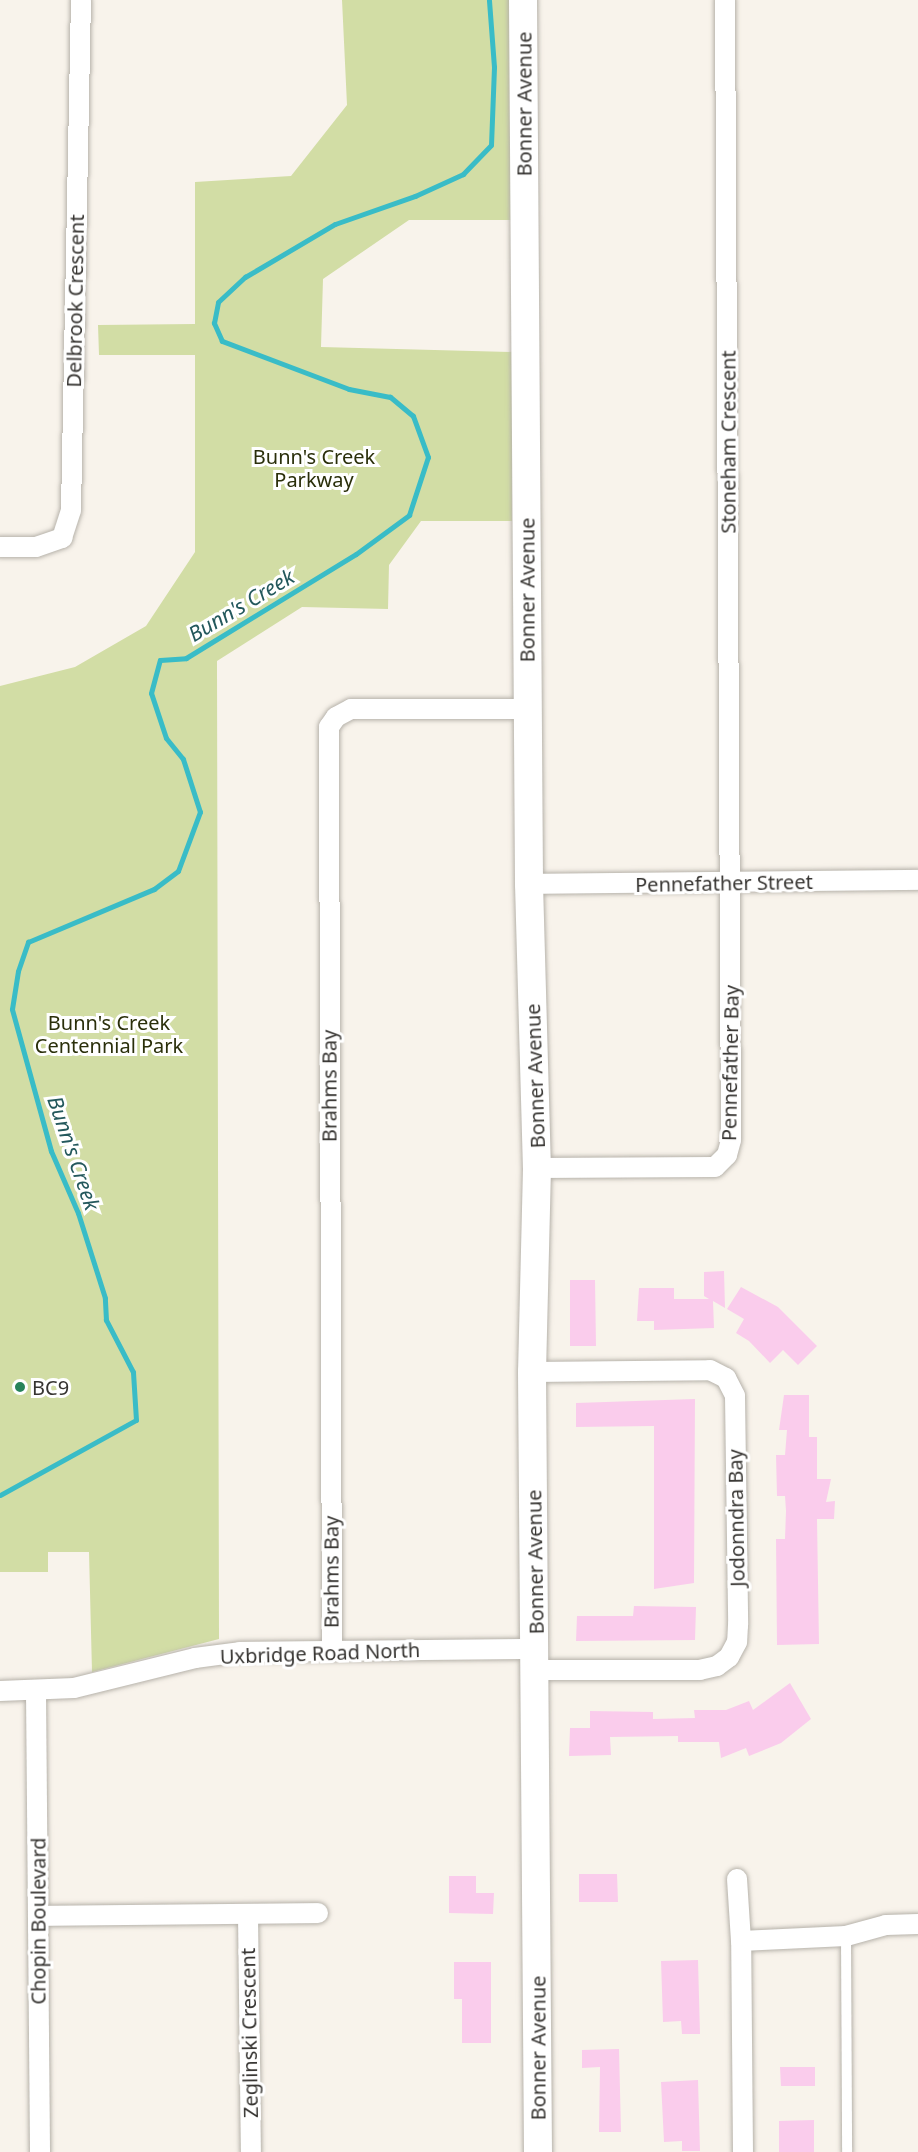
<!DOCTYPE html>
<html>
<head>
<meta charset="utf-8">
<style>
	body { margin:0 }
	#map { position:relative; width:918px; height:2152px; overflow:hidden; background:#f8f3eb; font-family:"Noto Sans",sans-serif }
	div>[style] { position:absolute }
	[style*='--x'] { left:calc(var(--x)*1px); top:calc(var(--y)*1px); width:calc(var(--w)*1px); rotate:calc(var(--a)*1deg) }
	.green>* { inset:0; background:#d2dda5 }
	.stream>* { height:5px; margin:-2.5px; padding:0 2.5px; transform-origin:2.5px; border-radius:2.5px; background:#39bcc7 }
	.building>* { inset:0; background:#faccec }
	.roads { filter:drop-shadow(0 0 2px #b6b2aa) drop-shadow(0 0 2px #b6b2aa) }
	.lane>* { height:10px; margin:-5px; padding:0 5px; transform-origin:5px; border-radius:5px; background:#fff }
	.street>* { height:20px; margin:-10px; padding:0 10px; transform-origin:10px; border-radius:10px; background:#fff }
	.secondary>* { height:28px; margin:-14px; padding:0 14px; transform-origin:14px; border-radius:14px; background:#fff }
	.dots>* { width:16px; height:16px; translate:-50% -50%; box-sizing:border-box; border:3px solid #fff; border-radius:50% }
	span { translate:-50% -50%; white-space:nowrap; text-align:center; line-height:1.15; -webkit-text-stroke:6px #fff; paint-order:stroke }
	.street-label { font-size:20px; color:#363431 }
	.park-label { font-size:20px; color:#2a2f0a }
	.poi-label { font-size:20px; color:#363431 }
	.left { translate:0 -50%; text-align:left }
	.water-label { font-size:21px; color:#23585c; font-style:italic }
</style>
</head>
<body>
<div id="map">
	<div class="green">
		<div style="clip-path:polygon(342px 0,511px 0,512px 220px,409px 220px,323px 279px,321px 347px,513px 352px,512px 521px,421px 521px,389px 565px,388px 609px,302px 607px,217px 661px,219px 1639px,92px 1672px,89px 1552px,48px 1552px,48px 1572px,0 1572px,0 686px,75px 667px,146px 626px,195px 552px,195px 355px,99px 355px,98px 325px,195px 324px,195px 182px,291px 176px,347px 105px)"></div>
	</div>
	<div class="stream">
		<div style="--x:0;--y:1495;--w:155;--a:-28.9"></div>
		<div style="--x:136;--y:1420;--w:48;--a:-93.6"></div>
		<div style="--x:133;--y:1372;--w:59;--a:-117.4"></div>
		<div style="--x:106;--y:1320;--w:22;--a:-93"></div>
		<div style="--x:105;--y:1298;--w:89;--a:-107.6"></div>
		<div style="--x:78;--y:1213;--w:68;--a:-113.5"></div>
		<div style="--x:51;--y:1151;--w:147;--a:-105.4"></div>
		<div style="--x:12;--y:1009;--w:38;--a:-81"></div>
		<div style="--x:18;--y:971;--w:31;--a:-71"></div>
		<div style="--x:28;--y:942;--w:137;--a:-22.8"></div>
		<div style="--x:154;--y:889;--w:30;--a:-37"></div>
		<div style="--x:178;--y:871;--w:63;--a:-69.6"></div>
		<div style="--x:200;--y:812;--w:56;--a:-107.8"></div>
		<div style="--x:183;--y:759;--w:27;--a:-129"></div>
		<div style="--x:166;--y:738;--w:47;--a:-108.4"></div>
		<div style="--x:151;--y:693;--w:34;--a:-75"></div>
		<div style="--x:160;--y:660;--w:26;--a:-4"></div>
		<div style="--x:186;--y:658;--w:199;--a:-31.5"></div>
		<div style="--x:356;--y:554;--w:66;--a:-36.3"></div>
		<div style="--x:409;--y:515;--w:61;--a:-71.9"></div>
		<div style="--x:428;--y:457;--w:44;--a:-110.1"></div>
		<div style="--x:413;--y:416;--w:30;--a:-140"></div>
		<div style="--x:390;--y:397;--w:42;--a:-169"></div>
		<div style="--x:349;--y:389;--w:136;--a:-159.3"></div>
		<div style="--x:222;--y:341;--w:20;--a:-114"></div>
		<div style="--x:214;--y:323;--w:21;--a:-79"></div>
		<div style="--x:218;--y:302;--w:37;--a:-43"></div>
		<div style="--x:245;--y:277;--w:104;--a:-30.5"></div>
		<div style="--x:335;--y:224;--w:85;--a:-19.3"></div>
		<div style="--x:415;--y:196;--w:53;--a:-24.6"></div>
		<div style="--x:463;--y:174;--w:40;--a:-46"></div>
		<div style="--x:491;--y:145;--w:78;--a:-87.8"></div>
		<div style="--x:494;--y:67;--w:67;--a:-94.3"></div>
	</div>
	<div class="building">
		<div style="clip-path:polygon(724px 1271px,725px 1308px,713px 1301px,714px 1328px,654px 1330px,654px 1321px,637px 1321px,639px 1288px,674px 1288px,674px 1299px,709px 1299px,704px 1296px,704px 1272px)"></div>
		<div style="clip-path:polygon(570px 1280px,595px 1280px,596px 1346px,570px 1346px)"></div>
		<div style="clip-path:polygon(741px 1287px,778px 1307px,817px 1346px,798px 1365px,783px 1350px,770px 1363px,749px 1341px,736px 1333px,744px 1319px,727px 1309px)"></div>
		<div style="clip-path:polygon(784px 1395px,809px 1395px,809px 1437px,817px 1437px,817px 1479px,831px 1479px,826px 1502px,835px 1501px,834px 1519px,817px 1519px,819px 1644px,777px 1645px,776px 1539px,785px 1539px,786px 1511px,785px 1496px,777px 1496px,776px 1455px,785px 1455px,787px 1430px,779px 1430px)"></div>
		<div style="clip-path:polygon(695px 1399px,694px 1583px,654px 1589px,654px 1426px,576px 1427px,576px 1403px)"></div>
		<div style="clip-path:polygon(634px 1606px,696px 1607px,695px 1640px,576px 1641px,577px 1616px,633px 1616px)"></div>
		<div style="clip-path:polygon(790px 1683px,811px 1719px,781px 1743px,749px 1756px,746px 1748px,721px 1758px,719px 1742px,678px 1742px,678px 1736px,610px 1737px,611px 1755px,569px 1756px,570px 1728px,590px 1728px,590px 1711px,653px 1712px,653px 1719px,695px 1718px,694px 1710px,726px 1710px,749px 1701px,753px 1710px)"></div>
		<div style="clip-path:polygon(579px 1874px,617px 1874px,618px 1902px,579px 1902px)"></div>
		<div style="clip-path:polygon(449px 1876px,476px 1876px,476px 1893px,494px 1893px,493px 1914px,449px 1913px)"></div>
		<div style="clip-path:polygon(698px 1960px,700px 2034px,682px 2034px,681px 2021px,663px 2022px,661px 1961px)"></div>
		<div style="clip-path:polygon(454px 1962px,491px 1962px,491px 2043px,462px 2043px,462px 1999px,454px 1999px)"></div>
		<div style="clip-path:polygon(619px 2049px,621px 2132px,599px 2132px,600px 2067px,582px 2068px,582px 2050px)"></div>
		<div style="clip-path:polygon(780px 2067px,815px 2067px,815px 2086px,781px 2086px)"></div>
		<div style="clip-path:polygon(698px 2080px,700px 2151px,682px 2151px,682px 2141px,664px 2142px,661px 2082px)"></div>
		<div style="clip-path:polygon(814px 2120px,814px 2152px,779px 2152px,779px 2121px)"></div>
	</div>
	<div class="roads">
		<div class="lane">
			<div style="--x:846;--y:1936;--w:216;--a:89.7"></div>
		</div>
		<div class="street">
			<div style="--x:0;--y:547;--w:36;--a:0"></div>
			<div style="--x:36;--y:547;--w:28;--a:-19"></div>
			<div style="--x:62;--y:538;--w:29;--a:-72"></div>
			<div style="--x:71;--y:510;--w:510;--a:-88.88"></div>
			<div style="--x:529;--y:884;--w:389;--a:-0.6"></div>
			<div style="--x:537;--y:1168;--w:178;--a:-0.3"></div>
			<div style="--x:715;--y:1167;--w:17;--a:-45"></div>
			<div style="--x:727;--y:1155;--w:16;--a:-75"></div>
			<div style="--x:731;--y:1140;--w:1140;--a:-90.3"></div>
			<div style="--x:532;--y:1372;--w:178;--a:-0.6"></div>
			<div style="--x:710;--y:1370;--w:18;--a:27"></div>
			<div style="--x:726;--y:1378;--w:20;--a:63"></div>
			<div style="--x:735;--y:1396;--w:229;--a:89.2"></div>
			<div style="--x:738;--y:1625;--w:17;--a:93"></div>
			<div style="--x:737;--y:1642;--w:17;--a:118"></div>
			<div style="--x:729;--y:1657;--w:15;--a:143"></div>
			<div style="--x:717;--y:1666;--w:17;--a:167"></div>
			<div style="--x:700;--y:1670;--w:164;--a:180"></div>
			<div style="--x:332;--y:1651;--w:924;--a:-90.19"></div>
			<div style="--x:329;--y:727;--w:12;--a:-55"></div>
			<div style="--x:336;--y:717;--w:17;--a:-28"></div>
			<div style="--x:351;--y:709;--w:176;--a:0"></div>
			<div style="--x:0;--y:1691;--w:74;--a:-2.3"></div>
			<div style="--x:74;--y:1688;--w:125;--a:-13.9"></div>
			<div style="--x:195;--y:1658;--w:45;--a:-7.6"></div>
			<div style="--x:240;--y:1652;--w:296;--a:-0.6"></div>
			<div style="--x:36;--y:1691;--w:461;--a:89.5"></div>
			<div style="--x:737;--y:1879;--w:62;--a:86.3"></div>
			<div style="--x:248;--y:1914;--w:238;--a:89.3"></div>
			<div style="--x:38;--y:1916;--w:280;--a:-0.6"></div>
			<div style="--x:743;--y:2152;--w:211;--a:-90.5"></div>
			<div style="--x:741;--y:1941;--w:105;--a:-2.7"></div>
			<div style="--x:846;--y:1936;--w:41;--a:-15.4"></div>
			<div style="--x:886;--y:1925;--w:32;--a:-2"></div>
		</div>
		<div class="secondary">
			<div style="--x:523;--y:0;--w:884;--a:89.61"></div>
			<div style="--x:529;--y:884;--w:284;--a:88.4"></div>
			<div style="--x:537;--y:1168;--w:204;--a:91.4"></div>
			<div style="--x:532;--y:1372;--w:780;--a:89.56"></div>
		</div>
	</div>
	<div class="dots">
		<div style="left:20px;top:1387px;background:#278359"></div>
	</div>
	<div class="street-label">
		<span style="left:524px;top:104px;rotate:-90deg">Bonner Avenue</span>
		<span style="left:75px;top:301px;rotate:-89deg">Delbrook Crescent</span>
		<span style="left:728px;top:442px;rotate:-90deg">Stoneham Crescent</span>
		<span style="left:527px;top:590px;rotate:-90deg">Bonner Avenue</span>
		<span style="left:724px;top:883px;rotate:-1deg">Pennefather Street</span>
		<span style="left:730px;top:1063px;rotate:-89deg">Pennefather Bay</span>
		<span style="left:535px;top:1076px;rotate:-92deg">Bonner Avenue</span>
		<span style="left:329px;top:1086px;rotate:-90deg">Brahms Bay</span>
		<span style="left:736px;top:1518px;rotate:-91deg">Jodonndra Bay</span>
		<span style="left:535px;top:1562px;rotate:-91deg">Bonner Avenue</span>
		<span style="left:331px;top:1572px;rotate:-90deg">Brahms Bay</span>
		<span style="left:320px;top:1653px;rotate:-2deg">Uxbridge Road North</span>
		<span style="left:38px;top:1921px;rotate:-90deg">Chopin Boulevard</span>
		<span style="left:249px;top:2033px;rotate:-91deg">Zeglinski Crescent</span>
		<span style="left:538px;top:2048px;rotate:-90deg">Bonner Avenue</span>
	</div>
	<div class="park-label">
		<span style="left:314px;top:468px">Bunn's Creek<br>Parkway</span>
		<span style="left:109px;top:1034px">Bunn's Creek<br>Centennial Park</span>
	</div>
	<div class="poi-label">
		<span class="left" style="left:32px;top:1387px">BC9</span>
	</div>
	<div class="water-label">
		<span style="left:241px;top:605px;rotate:-31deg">Bunn's Creek</span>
		<span style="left:74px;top:1153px;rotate:71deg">Bunn's Creek</span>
	</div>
</div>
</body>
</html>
